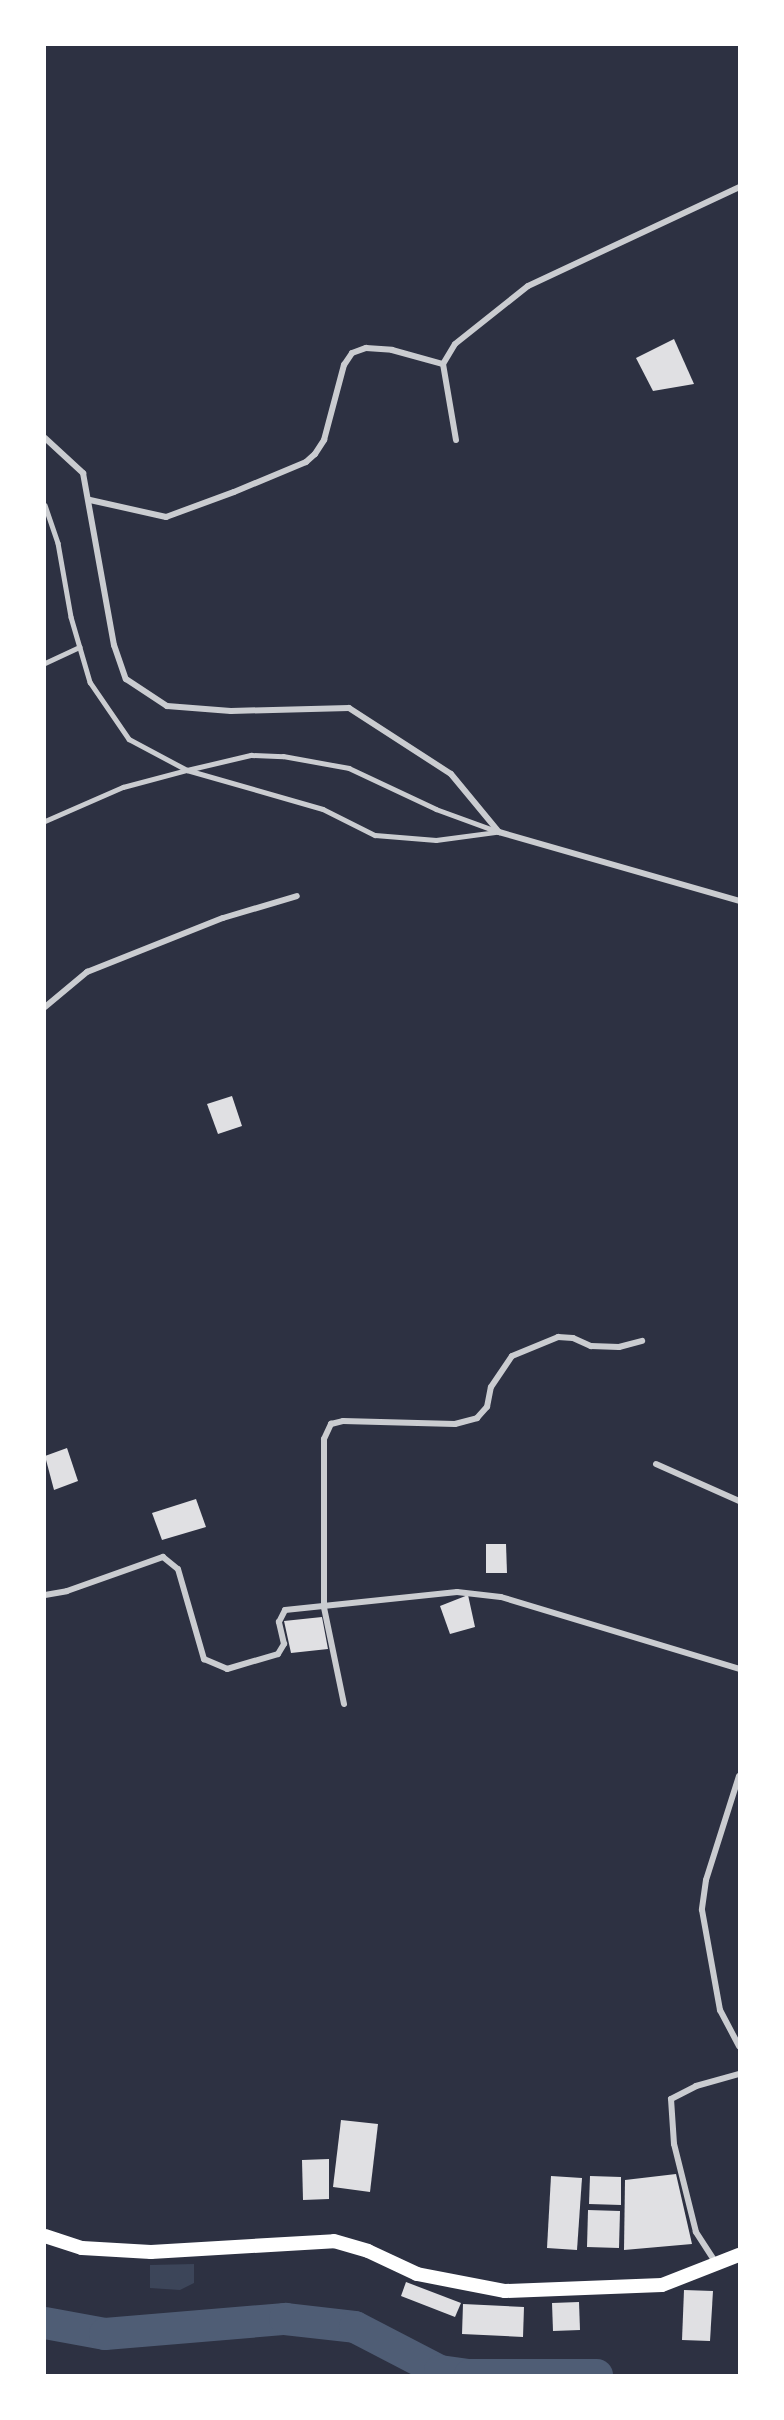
<!DOCTYPE html>
<html>
<head>
<meta charset="utf-8">
<style>
	body { margin:0 }
	#map { position:relative; width:784px; height:2420px; overflow:hidden; background:#2d3142; font-family:Karla,sans-serif }
	div>[style] { position:absolute }
	[style*='--x'] { left:calc(var(--x)*1px); top:calc(var(--y)*1px); width:calc(var(--w)*1px); rotate:calc(var(--a)*1deg) }
	.green>* { inset:0; background:#3c4559 }
	.river>* { height:32px; margin:-16px; padding:0 16px; transform-origin:16px; border-radius:16px; background:#4f5d75 }
	.building>* { inset:0; background:#e0e0e3 }
	.service>* { height:4.5px; margin:-2.25px; padding:0 2.25px; transform-origin:2.25px; border-radius:2.25px; background:#caccd0 }
	.minor>* { height:6px; margin:-3px; padding:0 3px; transform-origin:3px; border-radius:3px; background:#caccd0 }
	.primary>* { height:14px; margin:-7px; padding:0 7px; transform-origin:7px; border-radius:7px; background:#fff }
	span { translate:-50% -50%; white-space:nowrap; text-align:center; line-height:1.15; -webkit-text-stroke:6px #fff; paint-order:stroke }
	.frame { position:absolute; inset:0; border:46px solid #fff; pointer-events:none }
</style>
</head>
<body>
<div id="map">
	<div class="green">
		<div style="clip-path:polygon(194px 2264px,194px 2283px,180px 2290px,150px 2288px,150px 2265px)"></div>
	</div>
	<div class="river">
		<div style="--x:45;--y:2323;--w:61;--a:10.4"></div>
		<div style="--x:105;--y:2334;--w:181;--a:-4.8"></div>
		<div style="--x:285;--y:2319;--w:70;--a:6.5"></div>
		<div style="--x:355;--y:2327;--w:96;--a:27.4"></div>
		<div style="--x:440;--y:2371;--w:29;--a:8"></div>
		<div style="--x:470;--y:2375;--w:127;--a:0"></div>
	</div>
	<div class="building">
		<div style="clip-path:polygon(674px 339px,694px 384px,653px 391px,636px 358px)"></div>
		<div style="clip-path:polygon(232px 1096px,242px 1126px,218px 1134px,207px 1104px)"></div>
		<div style="clip-path:polygon(67px 1448px,78px 1481px,54px 1490px,45px 1456px)"></div>
		<div style="clip-path:polygon(196px 1499px,206px 1527px,162px 1540px,152px 1513px)"></div>
		<div style="clip-path:polygon(486px 1544px,506px 1544px,507px 1573px,486px 1573px)"></div>
		<div style="clip-path:polygon(468px 1595px,475px 1627px,450px 1634px,440px 1606px)"></div>
		<div style="clip-path:polygon(322px 1617px,328px 1649px,291px 1653px,284px 1621px)"></div>
		<div style="clip-path:polygon(341px 2120px,378px 2124px,370px 2192px,333px 2187px)"></div>
		<div style="clip-path:polygon(329px 2159px,329px 2199px,303px 2200px,302px 2160px)"></div>
		<div style="clip-path:polygon(676px 2174px,692px 2244px,624px 2250px,625px 2180px)"></div>
		<div style="clip-path:polygon(551px 2176px,582px 2178px,577px 2250px,547px 2248px)"></div>
		<div style="clip-path:polygon(590px 2176px,621px 2177px,621px 2205px,589px 2204px)"></div>
		<div style="clip-path:polygon(588px 2210px,620px 2211px,619px 2248px,587px 2247px)"></div>
		<div style="clip-path:polygon(406px 2282px,461px 2303px,455px 2317px,401px 2296px)"></div>
		<div style="clip-path:polygon(684px 2290px,713px 2291px,710px 2341px,682px 2340px)"></div>
		<div style="clip-path:polygon(579px 2302px,580px 2330px,553px 2331px,552px 2303px)"></div>
		<div style="clip-path:polygon(463px 2304px,524px 2307px,523px 2337px,462px 2334px)"></div>
	</div>
	<div class="service">
		<div style="--x:45;--y:505;--w:40;--a:71.1"></div>
		<div style="--x:58;--y:543;--w:75;--a:80"></div>
		<div style="--x:71;--y:617;--w:68;--a:73.7"></div>
		<div style="--x:90;--y:682;--w:69;--a:55.6"></div>
		<div style="--x:129;--y:739;--w:66;--a:28.1"></div>
		<div style="--x:187;--y:770;--w:66;--a:-13.2"></div>
		<div style="--x:251;--y:755;--w:32;--a:2"></div>
		<div style="--x:283;--y:756;--w:67;--a:10.3"></div>
		<div style="--x:349;--y:768;--w:96;--a:25.2"></div>
		<div style="--x:436;--y:809;--w:67;--a:20.1"></div>
		<div style="--x:45;--y:663;--w:38;--a:-25"></div>
		<div style="--x:45;--y:821;--w:85;--a:-23.6"></div>
		<div style="--x:123;--y:787;--w:66;--a:-14.9"></div>
		<div style="--x:187;--y:770;--w:141;--a:16"></div>
		<div style="--x:323;--y:809;--w:58;--a:26.6"></div>
		<div style="--x:375;--y:835;--w:61;--a:4.7"></div>
		<div style="--x:436;--y:840;--w:61;--a:-7.6"></div>
	</div>
	<div class="minor">
		<div style="--x:45;--y:438;--w:52;--a:42.6"></div>
		<div style="--x:83;--y:473;--w:175;--a:79.8"></div>
		<div style="--x:114;--y:645;--w:36;--a:71"></div>
		<div style="--x:126;--y:679;--w:49;--a:33.4"></div>
		<div style="--x:167;--y:706;--w:64;--a:4.5"></div>
		<div style="--x:231;--y:711;--w:118;--a:-1.5"></div>
		<div style="--x:349;--y:708;--w:121;--a:32.9"></div>
		<div style="--x:451;--y:774;--w:75;--a:50.4"></div>
		<div style="--x:499;--y:832;--w:250;--a:16"></div>
		<div style="--x:456;--y:440;--w:77;--a:-99.7"></div>
		<div style="--x:443;--y:364;--w:23;--a:-59"></div>
		<div style="--x:455;--y:344;--w:93;--a:-38.5"></div>
		<div style="--x:528;--y:286;--w:233;--a:-25.1"></div>
		<div style="--x:90;--y:500;--w:78;--a:12.6"></div>
		<div style="--x:166;--y:517;--w:72;--a:-20.2"></div>
		<div style="--x:234;--y:492;--w:78;--a:-22.6"></div>
		<div style="--x:306;--y:462;--w:12;--a:-42"></div>
		<div style="--x:315;--y:454;--w:17;--a:-57"></div>
		<div style="--x:324;--y:440;--w:78;--a:-75.1"></div>
		<div style="--x:344;--y:365;--w:14;--a:-56"></div>
		<div style="--x:352;--y:353;--w:15;--a:-20"></div>
		<div style="--x:366;--y:348;--w:26;--a:4"></div>
		<div style="--x:392;--y:350;--w:53;--a:15.4"></div>
		<div style="--x:45;--y:1007;--w:55;--a:-39.8"></div>
		<div style="--x:87;--y:972;--w:146;--a:-21.7"></div>
		<div style="--x:223;--y:918;--w:77;--a:-16.6"></div>
		<div style="--x:656;--y:1464;--w:91;--a:24"></div>
		<div style="--x:45;--y:1595;--w:22;--a:-10"></div>
		<div style="--x:67;--y:1591;--w:102;--a:-19.5"></div>
		<div style="--x:163;--y:1557;--w:19;--a:39"></div>
		<div style="--x:178;--y:1569;--w:94;--a:73.9"></div>
		<div style="--x:204;--y:1659;--w:25;--a:23"></div>
		<div style="--x:227;--y:1669;--w:53;--a:-16.4"></div>
		<div style="--x:278;--y:1654;--w:12;--a:-59"></div>
		<div style="--x:284;--y:1644;--w:23;--a:-103"></div>
		<div style="--x:279;--y:1622;--w:13;--a:-63"></div>
		<div style="--x:285;--y:1610;--w:173;--a:-6"></div>
		<div style="--x:457;--y:1592;--w:44;--a:6.5"></div>
		<div style="--x:501;--y:1597;--w:249;--a:16.8"></div>
		<div style="--x:344;--y:1704;--w:99;--a:-101.7"></div>
		<div style="--x:324;--y:1607;--w:168;--a:-90"></div>
		<div style="--x:324;--y:1439;--w:17;--a:-65"></div>
		<div style="--x:331;--y:1424;--w:12;--a:-14"></div>
		<div style="--x:343;--y:1421;--w:112;--a:1.5"></div>
		<div style="--x:455;--y:1424;--w:23;--a:-15"></div>
		<div style="--x:477;--y:1418;--w:15;--a:-48"></div>
		<div style="--x:487;--y:1407;--w:20;--a:-79"></div>
		<div style="--x:491;--y:1387;--w:37;--a:-56"></div>
		<div style="--x:512;--y:1356;--w:50;--a:-22.4"></div>
		<div style="--x:558;--y:1337;--w:15;--a:4"></div>
		<div style="--x:573;--y:1338;--w:20;--a:24"></div>
		<div style="--x:591;--y:1346;--w:28;--a:2"></div>
		<div style="--x:619;--y:1347;--w:24;--a:-15"></div>
		<div style="--x:739;--y:1776;--w:109;--a:107.6"></div>
		<div style="--x:706;--y:1880;--w:30;--a:98"></div>
		<div style="--x:702;--y:1910;--w:102;--a:79.8"></div>
		<div style="--x:720;--y:2010;--w:41;--a:62.2"></div>
		<div style="--x:716;--y:2263;--w:37;--a:-123"></div>
		<div style="--x:696;--y:2232;--w:91;--a:-104"></div>
		<div style="--x:674;--y:2144;--w:45;--a:-93.8"></div>
		<div style="--x:671;--y:2099;--w:28;--a:-27"></div>
		<div style="--x:696;--y:2086;--w:45;--a:-15.6"></div>
	</div>
	<div class="primary">
		<div style="--x:45;--y:2236;--w:39;--a:18"></div>
		<div style="--x:82;--y:2248;--w:69;--a:3.3"></div>
		<div style="--x:151;--y:2252;--w:183;--a:-3.4"></div>
		<div style="--x:334;--y:2241;--w:35;--a:16"></div>
		<div style="--x:368;--y:2251;--w:54;--a:25.1"></div>
		<div style="--x:417;--y:2274;--w:90;--a:10.9"></div>
		<div style="--x:505;--y:2291;--w:157;--a:-2.2"></div>
		<div style="--x:662;--y:2285;--w:83;--a:-21.3"></div>
	</div>
	<div class="frame"></div>
</div>
</body>
</html>
